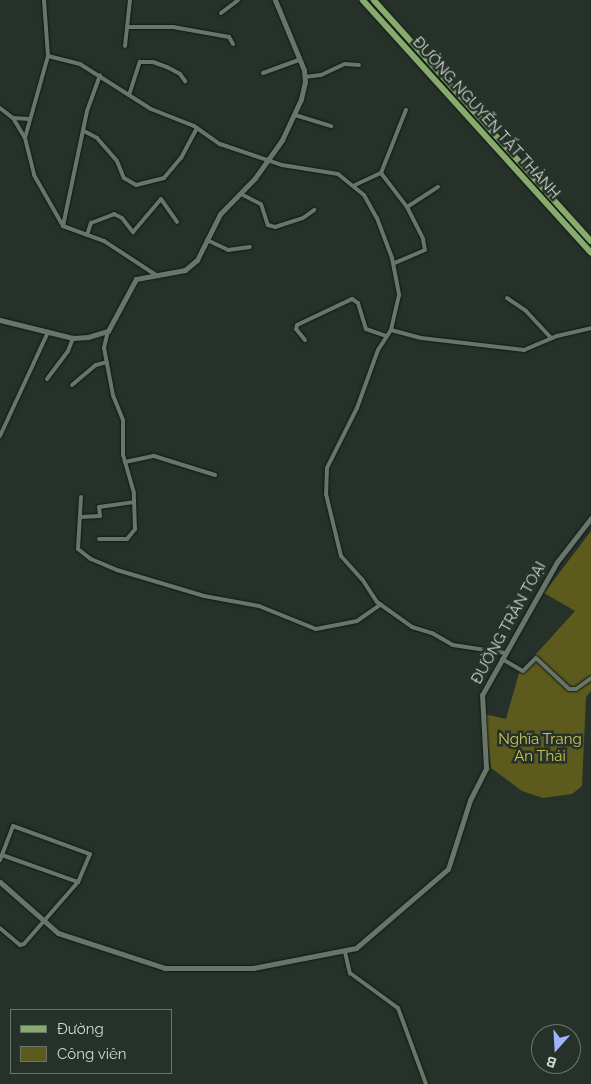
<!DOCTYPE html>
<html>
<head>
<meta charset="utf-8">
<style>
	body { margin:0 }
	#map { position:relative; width:591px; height:1084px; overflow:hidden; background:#263229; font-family:Raleway,sans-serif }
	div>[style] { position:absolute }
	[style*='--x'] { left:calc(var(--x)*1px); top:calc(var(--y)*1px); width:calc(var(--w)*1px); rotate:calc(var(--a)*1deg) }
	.green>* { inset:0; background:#5d5a1d }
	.roads { filter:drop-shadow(0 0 1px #0e1912) drop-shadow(0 0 1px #0e1912) }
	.street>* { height:4px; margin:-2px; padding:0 2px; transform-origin:2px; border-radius:2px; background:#67756b }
	.secondary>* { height:5px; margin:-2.5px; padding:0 2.5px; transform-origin:2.5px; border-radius:2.5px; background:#67756b }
	.primary>* { height:5.5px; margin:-2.75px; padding:0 2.75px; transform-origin:2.75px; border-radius:2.75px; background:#88aa6c }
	span { translate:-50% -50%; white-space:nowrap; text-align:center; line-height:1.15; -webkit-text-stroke:5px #263229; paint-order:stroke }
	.street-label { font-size:15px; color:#d1d9d3 }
	.park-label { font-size:15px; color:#ccc751 }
	.legend { position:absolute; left:10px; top:1009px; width:162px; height:65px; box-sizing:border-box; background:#263229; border:1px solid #6a756d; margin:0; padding:6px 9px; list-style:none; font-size:15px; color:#d1d9d3 }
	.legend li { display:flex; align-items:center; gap:10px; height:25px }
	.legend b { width:25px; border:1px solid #6a756d }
	.north { position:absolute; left:531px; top:1024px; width:50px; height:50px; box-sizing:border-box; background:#263229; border:1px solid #6a756d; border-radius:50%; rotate:199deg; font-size:14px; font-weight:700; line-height:20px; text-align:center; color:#d1d9d3 }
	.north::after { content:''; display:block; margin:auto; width:18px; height:22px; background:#a0b3fd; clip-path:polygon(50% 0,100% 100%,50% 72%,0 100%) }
</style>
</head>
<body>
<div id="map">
	<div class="green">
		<div style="clip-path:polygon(591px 531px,591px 691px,586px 697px,582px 786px,572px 794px,543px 798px,522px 791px,491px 768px,484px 714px,506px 719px,519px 673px,575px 611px,544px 593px)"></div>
	</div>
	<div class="roads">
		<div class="street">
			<div style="--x:44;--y:0;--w:56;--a:85.9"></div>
			<div style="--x:48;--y:56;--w:85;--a:105.7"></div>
			<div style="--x:25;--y:138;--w:38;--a:76"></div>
			<div style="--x:34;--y:175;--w:59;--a:60.4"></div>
			<div style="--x:63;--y:226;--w:44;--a:20.1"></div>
			<div style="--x:104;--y:241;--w:62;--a:33.2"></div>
			<div style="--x:221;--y:13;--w:21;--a:-37"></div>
			<div style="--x:127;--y:27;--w:46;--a:0"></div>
			<div style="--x:173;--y:27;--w:57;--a:10.1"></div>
			<div style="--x:229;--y:37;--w:8;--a:60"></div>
			<div style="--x:125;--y:46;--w:46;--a:-83.8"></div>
			<div style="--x:48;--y:56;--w:33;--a:14"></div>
			<div style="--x:80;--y:64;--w:84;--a:32.4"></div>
			<div style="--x:151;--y:109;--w:46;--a:21.6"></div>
			<div style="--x:194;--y:126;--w:32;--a:35"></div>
			<div style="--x:220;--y:144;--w:65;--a:18.7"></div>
			<div style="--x:282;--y:165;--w:57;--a:9.1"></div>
			<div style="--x:338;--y:174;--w:33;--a:39"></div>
			<div style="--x:364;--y:195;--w:26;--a:61"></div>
			<div style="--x:377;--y:218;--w:43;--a:69.4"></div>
			<div style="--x:392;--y:258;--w:38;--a:79"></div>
			<div style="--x:399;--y:295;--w:36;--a:103"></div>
			<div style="--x:391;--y:330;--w:24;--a:123"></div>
			<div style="--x:378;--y:350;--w:62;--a:109.9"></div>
			<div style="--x:357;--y:408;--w:67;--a:116.6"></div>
			<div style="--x:327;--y:468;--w:26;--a:92"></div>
			<div style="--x:326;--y:494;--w:64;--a:76.4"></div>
			<div style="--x:341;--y:556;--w:31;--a:48"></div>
			<div style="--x:362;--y:579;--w:27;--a:57"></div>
			<div style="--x:377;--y:602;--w:43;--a:35.5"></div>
			<div style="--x:412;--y:627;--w:21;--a:17"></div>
			<div style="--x:432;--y:633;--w:24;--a:30"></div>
			<div style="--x:453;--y:645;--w:53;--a:8.7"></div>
			<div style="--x:263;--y:73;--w:38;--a:-20"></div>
			<div style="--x:305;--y:77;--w:16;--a:-7"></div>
			<div style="--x:321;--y:75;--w:26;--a:-25"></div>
			<div style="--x:345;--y:64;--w:14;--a:4"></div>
			<div style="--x:129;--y:95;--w:35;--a:-72"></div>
			<div style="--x:140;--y:62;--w:13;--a:0"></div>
			<div style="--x:153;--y:62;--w:15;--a:20"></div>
			<div style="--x:167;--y:67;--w:15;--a:28"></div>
			<div style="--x:180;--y:74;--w:9;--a:54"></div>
			<div style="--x:0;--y:108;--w:16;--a:38"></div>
			<div style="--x:13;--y:118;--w:16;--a:4"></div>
			<div style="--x:295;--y:115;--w:38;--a:17"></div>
			<div style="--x:13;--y:118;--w:23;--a:59"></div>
			<div style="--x:84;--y:131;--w:15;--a:28"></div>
			<div style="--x:97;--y:138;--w:30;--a:49"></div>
			<div style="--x:117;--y:161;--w:18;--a:68"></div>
			<div style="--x:124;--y:178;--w:14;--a:30"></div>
			<div style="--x:136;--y:185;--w:29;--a:-14"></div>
			<div style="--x:164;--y:178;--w:26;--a:-50"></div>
			<div style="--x:181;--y:158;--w:34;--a:-62"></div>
			<div style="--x:381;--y:173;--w:68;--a:-68.4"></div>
			<div style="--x:355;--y:185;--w:29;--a:-25"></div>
			<div style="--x:381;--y:173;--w:43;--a:52.6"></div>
			<div style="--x:407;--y:207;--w:36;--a:63"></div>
			<div style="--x:423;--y:239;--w:11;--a:80"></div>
			<div style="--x:425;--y:250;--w:34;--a:157"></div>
			<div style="--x:241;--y:194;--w:22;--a:27"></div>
			<div style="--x:261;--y:204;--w:22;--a:72"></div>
			<div style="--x:268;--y:225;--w:7;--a:16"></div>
			<div style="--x:275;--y:227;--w:29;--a:-18"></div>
			<div style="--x:303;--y:218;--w:14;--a:-36"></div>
			<div style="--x:407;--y:207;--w:37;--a:-33"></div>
			<div style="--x:63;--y:226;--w:117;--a:-78.2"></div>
			<div style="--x:87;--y:111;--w:38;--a:-70"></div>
			<div style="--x:87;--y:235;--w:13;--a:-72"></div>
			<div style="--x:91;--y:223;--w:25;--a:-21"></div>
			<div style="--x:114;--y:214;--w:9;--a:27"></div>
			<div style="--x:122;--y:218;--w:18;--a:52"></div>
			<div style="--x:133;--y:232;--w:43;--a:-49.7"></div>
			<div style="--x:161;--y:199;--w:28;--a:55"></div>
			<div style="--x:207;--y:240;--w:23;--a:25"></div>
			<div style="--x:228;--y:250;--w:22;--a:-8"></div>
			<div style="--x:507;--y:298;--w:23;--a:34"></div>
			<div style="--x:526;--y:311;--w:37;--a:47"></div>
			<div style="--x:391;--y:330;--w:31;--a:15"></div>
			<div style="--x:421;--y:338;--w:104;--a:6.6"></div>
			<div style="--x:524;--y:350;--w:36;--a:-23"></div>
			<div style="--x:557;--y:336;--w:35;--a:-13"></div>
			<div style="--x:305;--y:340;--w:14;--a:-129"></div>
			<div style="--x:296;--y:329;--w:4;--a:-76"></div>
			<div style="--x:297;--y:325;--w:61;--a:-25.3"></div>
			<div style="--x:352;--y:299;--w:7;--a:34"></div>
			<div style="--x:358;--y:303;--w:27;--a:73"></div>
			<div style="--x:366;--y:329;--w:21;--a:19"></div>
			<div style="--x:47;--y:379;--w:35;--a:-53"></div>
			<div style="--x:68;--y:351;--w:14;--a:-69"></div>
			<div style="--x:72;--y:385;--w:31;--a:-40"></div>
			<div style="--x:96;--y:365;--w:11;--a:-15"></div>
			<div style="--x:0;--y:436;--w:115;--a:-65.2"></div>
			<div style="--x:125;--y:462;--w:30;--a:-12"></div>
			<div style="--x:154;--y:456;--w:64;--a:17.3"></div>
			<div style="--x:81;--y:497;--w:52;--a:93.3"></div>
			<div style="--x:78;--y:549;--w:16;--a:38"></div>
			<div style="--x:91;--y:559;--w:28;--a:23"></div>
			<div style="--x:117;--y:570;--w:91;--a:16.6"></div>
			<div style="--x:204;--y:596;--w:56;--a:10.3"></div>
			<div style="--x:259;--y:606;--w:61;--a:22"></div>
			<div style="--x:316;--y:629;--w:42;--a:-11"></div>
			<div style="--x:357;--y:621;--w:29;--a:-35"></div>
			<div style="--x:80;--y:517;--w:20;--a:-3"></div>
			<div style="--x:100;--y:516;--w:9;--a:-96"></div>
			<div style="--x:99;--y:507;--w:35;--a:-8"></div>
			<div style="--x:99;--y:539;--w:28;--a:0"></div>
			<div style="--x:127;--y:539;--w:13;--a:-51"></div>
			<div style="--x:135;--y:529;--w:36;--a:-92"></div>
			<div style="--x:134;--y:493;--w:40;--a:-106"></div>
			<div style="--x:123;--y:455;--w:35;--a:-90"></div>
			<div style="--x:123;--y:420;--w:27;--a:-112"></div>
			<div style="--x:113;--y:395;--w:48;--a:-100.8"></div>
			<div style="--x:104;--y:348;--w:17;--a:-77"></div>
			<div style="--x:502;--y:659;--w:24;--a:30"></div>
			<div style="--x:523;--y:671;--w:18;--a:-45"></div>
			<div style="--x:536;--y:658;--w:45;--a:43.2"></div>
			<div style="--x:569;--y:689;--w:7;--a:0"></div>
			<div style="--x:576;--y:689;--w:19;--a:-36"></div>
			<div style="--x:2;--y:855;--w:81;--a:19.6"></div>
			<div style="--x:0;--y:860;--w:36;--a:-69"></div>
			<div style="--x:13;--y:826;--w:82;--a:20"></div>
			<div style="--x:90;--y:854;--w:30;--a:113"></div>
			<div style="--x:78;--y:882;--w:82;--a:131.1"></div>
			<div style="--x:24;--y:944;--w:4;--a:166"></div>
			<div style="--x:20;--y:945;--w:26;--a:-140"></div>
			<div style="--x:345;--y:952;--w:22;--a:77"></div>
			<div style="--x:350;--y:973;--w:59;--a:36.1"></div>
			<div style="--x:398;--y:1008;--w:81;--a:69.8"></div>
		</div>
		<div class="secondary">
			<div style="--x:0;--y:320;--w:75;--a:13.9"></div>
			<div style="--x:73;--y:338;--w:15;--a:-4"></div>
			<div style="--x:88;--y:337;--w:21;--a:-17"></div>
			<div style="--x:108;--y:331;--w:59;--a:-61.7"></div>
			<div style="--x:136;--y:279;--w:50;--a:-10.4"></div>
			<div style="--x:185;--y:270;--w:16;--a:-40"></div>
			<div style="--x:197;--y:260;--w:51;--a:-63.4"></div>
			<div style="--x:220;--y:214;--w:50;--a:-45.8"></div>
			<div style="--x:255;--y:178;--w:47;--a:-54.6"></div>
			<div style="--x:282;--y:140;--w:45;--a:-65.1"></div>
			<div style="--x:301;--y:99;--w:17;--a:-77"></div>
			<div style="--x:305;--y:82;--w:12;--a:-95"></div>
			<div style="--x:304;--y:70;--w:76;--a:-112.5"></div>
			<div style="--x:0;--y:882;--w:77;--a:41.3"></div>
			<div style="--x:58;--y:933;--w:113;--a:18.1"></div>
			<div style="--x:165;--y:968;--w:88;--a:0"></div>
			<div style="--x:253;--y:968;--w:105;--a:-11"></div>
			<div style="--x:356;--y:948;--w:121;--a:-40.7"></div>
			<div style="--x:448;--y:869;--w:72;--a:-72.3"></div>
			<div style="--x:470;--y:800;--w:36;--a:-63"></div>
			<div style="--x:486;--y:768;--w:73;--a:-93.1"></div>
			<div style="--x:482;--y:695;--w:153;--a:-60.6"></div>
			<div style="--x:557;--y:562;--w:56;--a:-52.3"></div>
		</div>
		<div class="primary">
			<div style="--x:363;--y:0;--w:340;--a:47.9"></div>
			<div style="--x:374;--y:0;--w:324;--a:48"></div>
		</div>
	</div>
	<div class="street-label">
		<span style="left:486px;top:118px;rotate:48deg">ĐƯỜNG NGUYỄN TẤT THÀNH</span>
		<span style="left:509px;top:623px;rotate:-61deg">ĐƯỜNG TRẦN TOẠI</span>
	</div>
	<div class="park-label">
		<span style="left:540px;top:748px">Nghĩa Trang<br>An Thái</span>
	</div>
	<ul class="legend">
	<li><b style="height:6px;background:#88aa6c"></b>Đường</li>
	<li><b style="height:14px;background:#5d5a1d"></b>Công viên</li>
	</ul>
	<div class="north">B</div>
</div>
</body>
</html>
